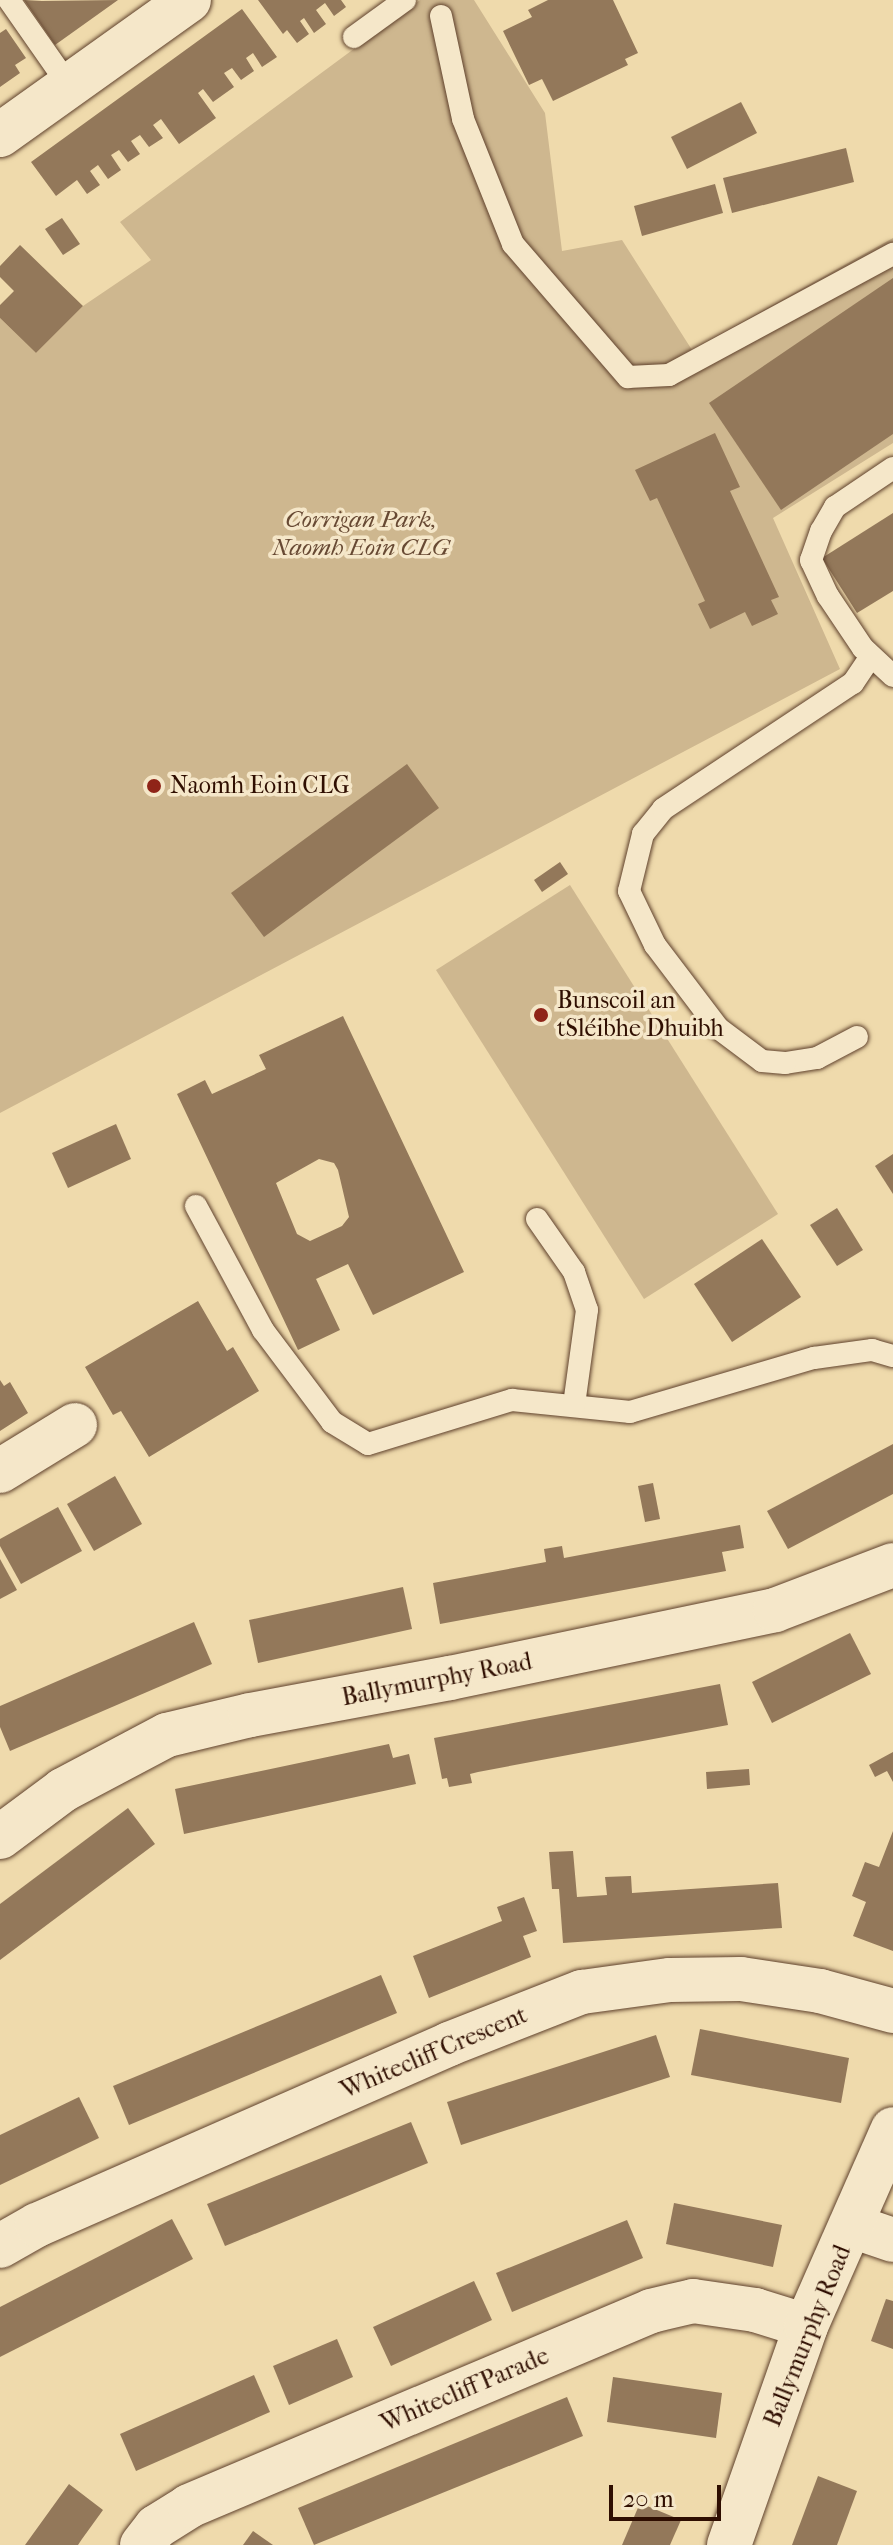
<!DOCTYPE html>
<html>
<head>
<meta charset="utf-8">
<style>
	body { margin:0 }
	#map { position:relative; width:893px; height:2545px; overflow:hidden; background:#efdaac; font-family:"IM FELL French Canon",serif }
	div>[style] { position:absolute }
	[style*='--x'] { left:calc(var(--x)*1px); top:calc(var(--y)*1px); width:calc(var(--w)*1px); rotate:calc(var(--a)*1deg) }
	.green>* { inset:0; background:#ceb78f }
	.building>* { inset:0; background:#93785a }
	.roads { filter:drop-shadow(0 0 2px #5f412c) drop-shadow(0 0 2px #5f412c) }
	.lane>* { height:22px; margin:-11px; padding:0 11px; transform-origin:11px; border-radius:11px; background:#f5e7c9 }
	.street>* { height:44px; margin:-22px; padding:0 22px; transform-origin:22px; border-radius:22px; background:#f5e7c9 }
	.dots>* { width:22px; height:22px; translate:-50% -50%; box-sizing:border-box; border:4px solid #f5e7c9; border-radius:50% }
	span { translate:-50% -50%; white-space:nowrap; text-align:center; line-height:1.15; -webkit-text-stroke:7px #f5e7c9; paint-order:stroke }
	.park-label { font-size:24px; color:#674933; font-style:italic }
	.poi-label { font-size:24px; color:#2f0e01 }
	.left { translate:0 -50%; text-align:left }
	.street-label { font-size:24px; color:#2f0e01 }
	.scale { position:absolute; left:609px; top:2485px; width:112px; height:36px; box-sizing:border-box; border:4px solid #2f0e01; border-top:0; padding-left:10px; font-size:24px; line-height:28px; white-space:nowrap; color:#2f0e01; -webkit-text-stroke:6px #f5e7c9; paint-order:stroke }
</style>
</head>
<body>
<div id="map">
	<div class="green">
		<div style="clip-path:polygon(420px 0,474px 0,545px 113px,562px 251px,622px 240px,692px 350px,893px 238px,893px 443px,773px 518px,840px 669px,0 1113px,0 318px,36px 353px,83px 306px,151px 260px,120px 222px)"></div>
		<div style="clip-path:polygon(570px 885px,778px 1214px,644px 1299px,436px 970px)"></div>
	</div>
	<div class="building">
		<div style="clip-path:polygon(24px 0,42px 1px,118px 0,55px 45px)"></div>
		<div style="clip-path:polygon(258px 0,341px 0,346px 7px,334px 16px,325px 3px,316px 10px,326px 24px,314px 33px,304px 18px,300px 21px,309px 34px,297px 43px,287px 30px,283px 34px)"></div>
		<div style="clip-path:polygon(548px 0,613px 0,638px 53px,625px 59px,628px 65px,553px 101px,542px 79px,529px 85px,503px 31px,532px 17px,528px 10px)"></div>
		<div style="clip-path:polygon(242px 9px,277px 57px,262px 67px,253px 53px,246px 58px,254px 71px,241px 80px,232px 68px,224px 73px,234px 87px,213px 102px,203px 89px,198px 93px,216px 118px,179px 144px,161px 119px,153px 125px,163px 138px,149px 147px,140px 135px,131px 141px,140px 154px,128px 162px,119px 150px,111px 155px,121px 170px,108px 179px,98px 165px,90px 171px,100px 185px,87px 194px,77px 180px,56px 196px,31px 162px)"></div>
		<div style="clip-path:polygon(6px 29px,26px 58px,15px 65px,20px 73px,0 87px,0 33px)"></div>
		<div style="clip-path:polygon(741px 102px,757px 133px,687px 169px,671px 137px)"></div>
		<div style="clip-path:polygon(846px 148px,854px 182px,732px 213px,723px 178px)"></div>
		<div style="clip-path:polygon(715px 184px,723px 213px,642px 236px,634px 206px)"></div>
		<div style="clip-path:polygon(62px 218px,80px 244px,63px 255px,45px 229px)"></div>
		<div style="clip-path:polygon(20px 245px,83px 306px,36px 353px,0 318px,0 305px,14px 291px,0 277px,0 266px)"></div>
		<div style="clip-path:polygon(893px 278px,893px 434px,781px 510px,709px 403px)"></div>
		<div style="clip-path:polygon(715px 433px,740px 487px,730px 491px,779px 597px,771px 600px,778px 614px,752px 626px,745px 612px,710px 629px,698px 604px,705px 601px,657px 498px,650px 501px,635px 470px)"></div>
		<div style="clip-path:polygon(893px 513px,893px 591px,857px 613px,822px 558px)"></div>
		<div style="clip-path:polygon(407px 764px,439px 808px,264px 937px,231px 893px)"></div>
		<div style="clip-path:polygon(560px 862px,568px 874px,542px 892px,534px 880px)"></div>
		<div style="clip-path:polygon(evenodd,343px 1016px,464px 1272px,373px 1315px,348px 1264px,316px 1279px,340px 1330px,298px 1350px,177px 1094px,205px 1080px,212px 1094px,266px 1069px,259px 1055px,343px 1016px,319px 1159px,334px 1163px,338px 1170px,349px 1217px,342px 1226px,310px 1241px,297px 1234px,276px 1183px,319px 1159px)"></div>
		<div style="clip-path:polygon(116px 1124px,131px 1159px,68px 1188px,52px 1153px)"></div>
		<div style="clip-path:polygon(893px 1154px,893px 1194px,875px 1166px)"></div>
		<div style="clip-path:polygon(837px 1208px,863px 1250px,837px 1266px,810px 1225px)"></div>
		<div style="clip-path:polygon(762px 1239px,801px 1297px,732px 1342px,694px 1284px)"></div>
		<div style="clip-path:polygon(198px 1301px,227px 1351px,233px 1347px,259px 1391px,149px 1457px,121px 1411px,113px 1415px,85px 1367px)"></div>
		<div style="clip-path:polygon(0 1380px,4px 1386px,10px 1382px,28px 1413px,0 1431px)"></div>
		<div style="clip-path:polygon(893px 1444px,893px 1494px,788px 1549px,767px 1511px)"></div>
		<div style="clip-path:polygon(115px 1476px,142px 1524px,94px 1551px,67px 1504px)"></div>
		<div style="clip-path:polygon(653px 1483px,660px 1519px,645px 1522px,638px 1486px)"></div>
		<div style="clip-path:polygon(58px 1507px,82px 1551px,21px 1584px,0 1546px,0 1539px)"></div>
		<div style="clip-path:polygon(740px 1525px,744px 1548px,722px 1552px,726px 1571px,440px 1624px,433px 1583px,546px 1562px,544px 1549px,562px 1546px,564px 1558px)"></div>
		<div style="clip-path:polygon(0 1559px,17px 1590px,0 1599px)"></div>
		<div style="clip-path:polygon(403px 1587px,412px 1629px,258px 1663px,249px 1620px)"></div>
		<div style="clip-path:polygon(194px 1622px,212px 1664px,10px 1751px,0 1727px,0 1706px)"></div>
		<div style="clip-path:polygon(850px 1633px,871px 1674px,772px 1723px,752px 1682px)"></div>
		<div style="clip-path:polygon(720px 1684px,728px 1725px,478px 1772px,470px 1774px,472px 1783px,449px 1787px,447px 1778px,442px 1779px,434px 1738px)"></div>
		<div style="clip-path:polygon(389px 1744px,393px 1758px,409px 1754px,416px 1784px,184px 1834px,175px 1789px)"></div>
		<div style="clip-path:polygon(893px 1752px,893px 1782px,887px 1771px,875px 1777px,869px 1765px)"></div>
		<div style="clip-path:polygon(749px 1769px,750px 1785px,707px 1789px,706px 1772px)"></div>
		<div style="clip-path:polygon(128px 1808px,155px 1844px,0 1960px,0 1904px)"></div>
		<div style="clip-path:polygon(893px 1831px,893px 1951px,853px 1936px,866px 1902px,852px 1896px,865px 1862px,879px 1867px)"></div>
		<div style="clip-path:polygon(573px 1851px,577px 1897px,607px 1895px,605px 1877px,631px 1876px,632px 1893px,778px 1883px,782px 1928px,563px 1943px,559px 1889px,552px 1889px,549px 1852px)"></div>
		<div style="clip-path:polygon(524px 1897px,537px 1931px,523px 1936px,531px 1957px,429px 1998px,413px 1956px,502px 1921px,497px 1907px)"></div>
		<div style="clip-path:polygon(381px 1975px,397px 2013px,129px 2125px,113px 2086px)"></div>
		<div style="clip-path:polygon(700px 2029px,849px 2058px,841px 2103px,691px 2075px)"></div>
		<div style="clip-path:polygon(656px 2035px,670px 2077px,461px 2145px,447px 2102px)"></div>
		<div style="clip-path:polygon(79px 2097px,99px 2138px,0 2185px,0 2135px)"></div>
		<div style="clip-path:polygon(411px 2122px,428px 2163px,225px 2246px,207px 2204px)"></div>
		<div style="clip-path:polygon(674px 2203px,782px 2225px,773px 2267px,666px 2244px)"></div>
		<div style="clip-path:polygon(172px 2219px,193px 2259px,0 2357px,0 2307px)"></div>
		<div style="clip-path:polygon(627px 2220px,643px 2258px,512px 2312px,496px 2273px)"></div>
		<div style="clip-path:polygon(474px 2281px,492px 2320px,391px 2366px,373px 2327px)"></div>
		<div style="clip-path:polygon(886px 2299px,893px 2301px,893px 2349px,871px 2341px)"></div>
		<div style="clip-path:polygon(337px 2339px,353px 2377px,289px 2405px,273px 2366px)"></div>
		<div style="clip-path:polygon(254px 2375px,270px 2412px,136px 2471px,120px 2434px)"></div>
		<div style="clip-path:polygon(613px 2377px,722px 2393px,716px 2438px,607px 2422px)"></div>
		<div style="clip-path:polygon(567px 2397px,583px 2436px,314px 2545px,298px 2508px)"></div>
		<div style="clip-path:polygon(818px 2476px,857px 2491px,837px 2545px,792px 2545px)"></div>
		<div style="clip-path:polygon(69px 2484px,103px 2510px,82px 2539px,78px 2545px,25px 2545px)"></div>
		<div style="clip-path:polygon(640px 2503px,681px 2520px,670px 2545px,622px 2545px)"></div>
		<div style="clip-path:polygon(253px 2531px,273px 2545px,243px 2545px)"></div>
	</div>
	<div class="roads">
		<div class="lane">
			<div style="--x:9;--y:0;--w:106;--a:55"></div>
			<div style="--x:441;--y:16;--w:105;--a:77.9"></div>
			<div style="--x:463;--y:119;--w:135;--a:68.2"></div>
			<div style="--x:513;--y:244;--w:176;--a:49.2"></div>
			<div style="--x:628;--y:377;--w:41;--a:-2.8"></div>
			<div style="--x:669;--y:375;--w:255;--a:-28.4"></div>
			<div style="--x:354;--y:37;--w:63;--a:-36"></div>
			<div style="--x:893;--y:468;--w:70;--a:146.1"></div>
			<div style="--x:835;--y:507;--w:28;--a:120"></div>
			<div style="--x:821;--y:531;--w:31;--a:109"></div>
			<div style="--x:811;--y:560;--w:40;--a:65"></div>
			<div style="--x:828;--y:596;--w:63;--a:56.1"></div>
			<div style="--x:863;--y:648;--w:41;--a:43"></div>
			<div style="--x:857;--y:1037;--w:45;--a:152.3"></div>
			<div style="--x:817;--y:1058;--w:32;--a:171"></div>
			<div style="--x:785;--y:1063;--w:23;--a:-175"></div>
			<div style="--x:762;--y:1061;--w:55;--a:-143.1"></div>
			<div style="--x:718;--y:1028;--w:104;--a:-127.2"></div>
			<div style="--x:655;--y:945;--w:60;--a:-115.7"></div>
			<div style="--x:629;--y:891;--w:59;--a:-76.2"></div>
			<div style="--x:643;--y:834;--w:32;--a:-51"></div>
			<div style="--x:663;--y:809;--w:228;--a:-33.6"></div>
			<div style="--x:853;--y:683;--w:32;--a:-56"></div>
			<div style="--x:196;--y:1206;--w:141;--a:61.6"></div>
			<div style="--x:263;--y:1330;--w:115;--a:53.1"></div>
			<div style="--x:332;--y:1422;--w:42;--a:31.4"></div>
			<div style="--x:368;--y:1444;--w:151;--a:-17"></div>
			<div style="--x:512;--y:1400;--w:119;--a:5.8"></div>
			<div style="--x:630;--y:1412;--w:192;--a:-16.4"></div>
			<div style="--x:814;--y:1358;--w:59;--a:-7.9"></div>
			<div style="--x:872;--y:1350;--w:22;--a:16"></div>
			<div style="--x:537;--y:1219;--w:65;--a:55.1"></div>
			<div style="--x:574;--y:1272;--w:40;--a:71.1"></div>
			<div style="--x:587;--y:1310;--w:96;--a:97.8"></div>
		</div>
		<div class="street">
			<div style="--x:0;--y:135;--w:232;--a:-35.5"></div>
			<div style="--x:0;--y:1471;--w:88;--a:-31.5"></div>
			<div style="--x:0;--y:1837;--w:79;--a:-36.7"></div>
			<div style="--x:63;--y:1790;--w:118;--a:-27.9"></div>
			<div style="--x:167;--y:1735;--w:85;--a:-13.5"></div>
			<div style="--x:250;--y:1715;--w:203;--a:-10.5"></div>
			<div style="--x:450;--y:1678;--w:332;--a:-11.8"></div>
			<div style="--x:775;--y:1610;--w:126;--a:-20.9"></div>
			<div style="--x:852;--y:2226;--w:43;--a:18.9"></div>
			<div style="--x:0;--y:2246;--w:43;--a:-29.6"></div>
			<div style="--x:37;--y:2225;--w:450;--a:-23.7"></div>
			<div style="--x:449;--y:2044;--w:143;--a:-21.4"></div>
			<div style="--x:582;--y:1992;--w:89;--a:-7.8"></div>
			<div style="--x:670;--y:1980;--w:71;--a:-0.8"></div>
			<div style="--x:741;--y:1979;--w:80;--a:8.6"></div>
			<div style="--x:820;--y:1991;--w:76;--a:15.3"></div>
			<div style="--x:142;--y:2545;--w:23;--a:-52"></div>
			<div style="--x:156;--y:2527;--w:39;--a:-32"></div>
			<div style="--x:189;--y:2506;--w:501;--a:-22.88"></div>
			<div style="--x:651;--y:2311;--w:43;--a:-13.4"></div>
			<div style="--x:693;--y:2301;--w:63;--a:8.3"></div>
			<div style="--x:755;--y:2310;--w:53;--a:17.4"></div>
			<div style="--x:729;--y:2545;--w:232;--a:-70.6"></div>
			<div style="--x:806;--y:2326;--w:215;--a:-66.2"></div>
		</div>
	</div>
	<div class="dots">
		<div style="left:154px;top:786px;background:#8f2418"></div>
		<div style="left:541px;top:1015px;background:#8f2418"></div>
	</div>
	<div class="park-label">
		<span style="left:361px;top:534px">Corrigan Park,<br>Naomh Eoin CLG</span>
	</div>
	<div class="poi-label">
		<span class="left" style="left:170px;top:786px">Naomh Eoin CLG</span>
		<span class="left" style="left:557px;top:1015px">Bunscoil an<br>tSléibhe Dhuibh</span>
	</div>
	<div class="street-label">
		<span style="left:437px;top:1680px;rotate:-11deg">Ballymurphy Road</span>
		<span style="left:434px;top:2053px;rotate:-23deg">Whitecliff Crescent</span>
		<span style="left:808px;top:2336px;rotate:-68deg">Ballymurphy Road</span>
		<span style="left:465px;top:2390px;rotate:-23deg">Whitecliff Parade</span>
	</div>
	<div class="scale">20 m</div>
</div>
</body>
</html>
